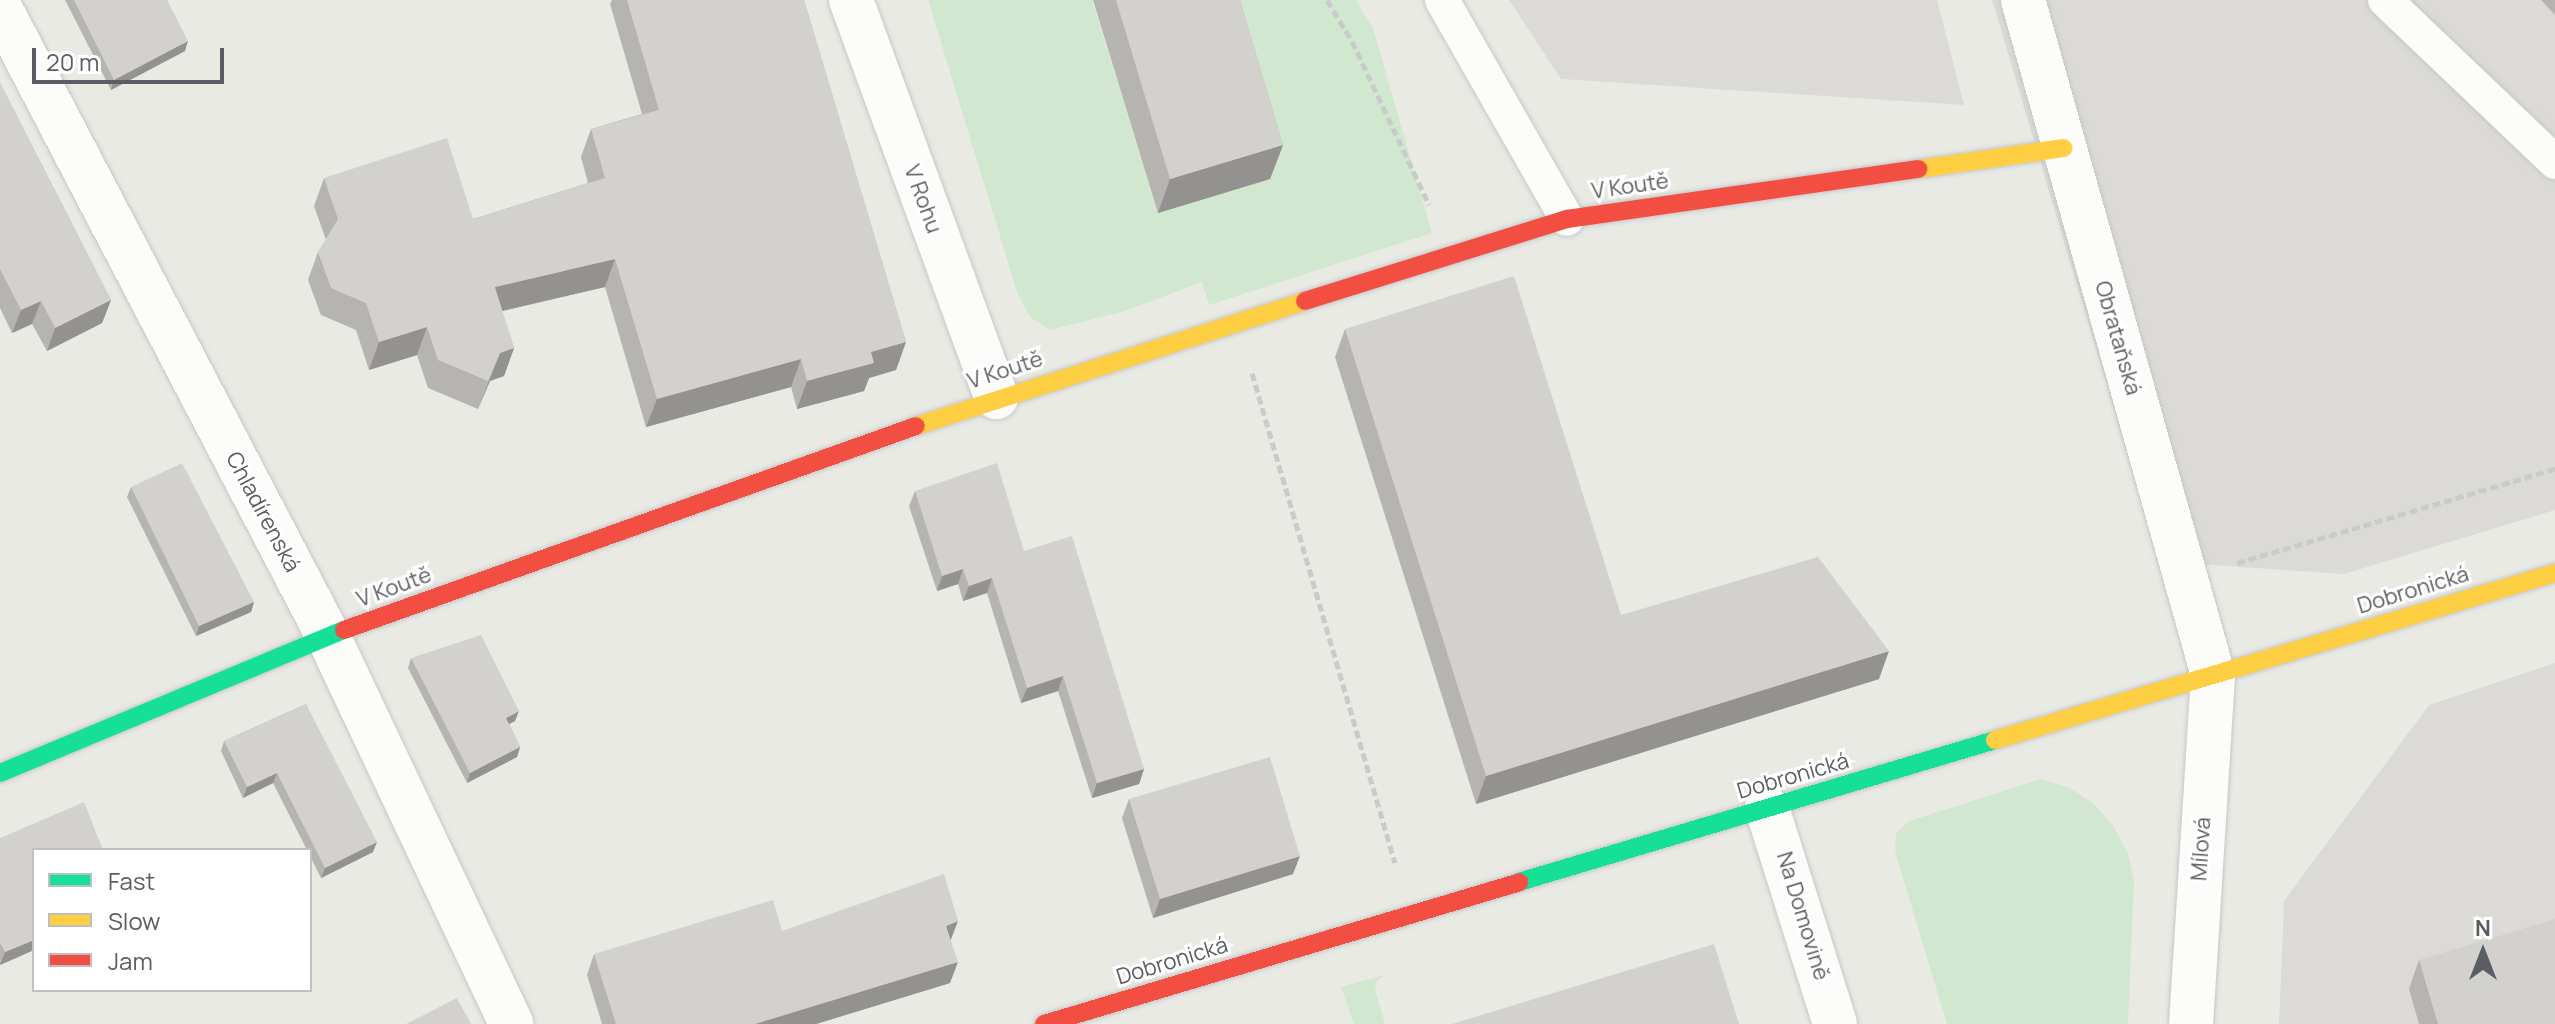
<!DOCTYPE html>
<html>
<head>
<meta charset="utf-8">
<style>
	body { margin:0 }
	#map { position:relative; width:2555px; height:1024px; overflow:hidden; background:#eaeae5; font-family:Manrope,sans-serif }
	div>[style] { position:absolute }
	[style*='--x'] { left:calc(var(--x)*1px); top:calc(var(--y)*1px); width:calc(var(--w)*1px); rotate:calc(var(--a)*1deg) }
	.industrial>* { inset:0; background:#dbdad6 }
	.green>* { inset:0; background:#d2e7d0 }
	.path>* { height:5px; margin-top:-2.5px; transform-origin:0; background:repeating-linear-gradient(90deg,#c7ccc9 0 8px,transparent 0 12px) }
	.roads { filter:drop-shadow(0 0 2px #c7c7c7) drop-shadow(0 0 2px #c7c7c7) }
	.lane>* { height:34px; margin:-17px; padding:0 17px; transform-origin:17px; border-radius:17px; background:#fcfcfb }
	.street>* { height:44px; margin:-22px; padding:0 22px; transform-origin:22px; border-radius:22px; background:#fcfcfb }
	.fast>* { height:18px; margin:-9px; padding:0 9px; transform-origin:9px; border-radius:9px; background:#16e098 }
	.slow>* { height:18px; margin:-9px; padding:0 9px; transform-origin:9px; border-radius:9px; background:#ffcf43 }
	.jam>* { height:18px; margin:-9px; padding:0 9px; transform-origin:9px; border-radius:9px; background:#f24e42 }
	.wall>* { inset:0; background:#b5b4b1 }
	.shaded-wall>* { inset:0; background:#939290 }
	.building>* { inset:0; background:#d2d1ce }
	span { translate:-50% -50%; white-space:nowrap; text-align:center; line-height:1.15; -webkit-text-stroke:6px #fff; paint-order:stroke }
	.street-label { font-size:22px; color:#5a5e62 }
	.legend { position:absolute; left:32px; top:848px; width:280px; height:144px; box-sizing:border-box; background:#fff; border:2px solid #bdbfc0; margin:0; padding:10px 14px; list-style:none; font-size:24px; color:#5a5e62 }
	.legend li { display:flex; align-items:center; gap:16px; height:40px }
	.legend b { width:40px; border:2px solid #bdbfc0 }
	.north { position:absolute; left:2443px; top:912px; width:80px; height:80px; -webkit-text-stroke:6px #fff; paint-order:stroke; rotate:0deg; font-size:22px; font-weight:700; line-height:32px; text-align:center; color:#5a5e62 }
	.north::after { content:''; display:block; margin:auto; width:28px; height:36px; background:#5a5e62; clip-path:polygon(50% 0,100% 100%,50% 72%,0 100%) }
	.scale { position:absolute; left:32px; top:48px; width:192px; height:36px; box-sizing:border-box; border:4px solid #5a5e62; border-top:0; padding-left:10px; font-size:24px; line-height:28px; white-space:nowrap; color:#5a5e62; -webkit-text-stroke:6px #fff; paint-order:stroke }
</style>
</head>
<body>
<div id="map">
	<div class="industrial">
		<div style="clip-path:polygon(1509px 0,1937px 0,1964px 105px,1561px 79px)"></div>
		<div style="clip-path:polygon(1992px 0,2555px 0,2555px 510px,2344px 574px,2156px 561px,2156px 550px)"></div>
		<div style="clip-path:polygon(2555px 663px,2555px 1024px,2279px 1024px,2284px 901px,2429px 705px)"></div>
	</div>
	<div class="green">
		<div style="clip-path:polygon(928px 0,1092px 0,1158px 213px,1217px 0,1356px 0,1373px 28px,1432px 233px,1209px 305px,1202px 282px,1125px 311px,1050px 330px,1030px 317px,1018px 295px)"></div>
		<div style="clip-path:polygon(2041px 779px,2070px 788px,2094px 804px,2113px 825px,2127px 851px,2134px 880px,2128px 1024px,1947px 1024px,1895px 851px,1896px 833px,1909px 821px)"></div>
		<div style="clip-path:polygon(1384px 975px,1377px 981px,1375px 989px,1385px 1024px,1354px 1024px,1341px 987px)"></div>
	</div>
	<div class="path">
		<div style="--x:1327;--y:0;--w:48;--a:58.6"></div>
		<div style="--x:1352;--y:41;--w:181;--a:64.8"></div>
		<div style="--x:1252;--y:373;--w:510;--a:73.73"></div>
		<div style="--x:2237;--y:563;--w:332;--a:-16.5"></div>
	</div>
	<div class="roads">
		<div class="lane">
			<div style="--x:1442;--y:0;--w:252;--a:60.3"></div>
			<div style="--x:2385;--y:0;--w:235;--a:43.6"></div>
		</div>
		<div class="street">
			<div style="--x:851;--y:0;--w:423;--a:69.9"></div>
			<div style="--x:2023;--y:0;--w:701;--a:74.28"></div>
			<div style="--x:2213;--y:675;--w:350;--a:93.6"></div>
			<div style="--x:0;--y:8;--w:708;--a:62.42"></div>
			<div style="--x:328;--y:636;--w:429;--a:64.7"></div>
			<div style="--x:1767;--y:808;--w:226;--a:72.5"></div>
		</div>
		<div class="fast">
			<div style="--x:0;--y:773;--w:373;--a:-22.6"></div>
			<div style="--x:1519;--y:882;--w:497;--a:-16.6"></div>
		</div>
		<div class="slow">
			<div style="--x:1918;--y:169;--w:147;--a:-8.2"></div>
			<div style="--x:916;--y:426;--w:409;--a:-17.8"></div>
			<div style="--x:1995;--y:740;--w:584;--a:-16.61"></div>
		</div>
		<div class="jam">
			<div style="--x:1305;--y:301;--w:275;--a:-17.4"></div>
			<div style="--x:1567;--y:219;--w:355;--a:-8.1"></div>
			<div style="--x:344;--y:630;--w:607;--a:-19.63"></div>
			<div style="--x:1044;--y:1024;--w:496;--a:-16.6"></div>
		</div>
	</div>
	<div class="wall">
		<div style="clip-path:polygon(65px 0,167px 0,185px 51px,111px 90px)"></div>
		<div style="clip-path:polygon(612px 0,804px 0,906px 342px,896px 370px,869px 378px,864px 391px,797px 409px,791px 387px,646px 427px,605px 287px,502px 311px,514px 348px,504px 376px,490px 381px,478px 409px,428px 388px,417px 355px,369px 370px,356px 330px,321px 315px,308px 280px,318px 252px,326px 240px,314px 206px,324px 178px,473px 219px,588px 183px,581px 157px,591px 129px,642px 114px,610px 4px)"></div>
		<div style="clip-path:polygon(1093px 0,1240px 0,1283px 145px,1270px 179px,1158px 213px)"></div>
		<div style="clip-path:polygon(2541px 0,2555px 0,2555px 15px)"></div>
		<div style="clip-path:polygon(0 83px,111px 300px,102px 323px,47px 351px,32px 324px,12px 333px,0 308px)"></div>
		<div style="clip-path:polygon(1345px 329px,1621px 615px,1879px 679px,1476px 804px,1335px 357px)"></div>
		<div style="clip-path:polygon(131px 487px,254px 602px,251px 612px,196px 636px,127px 497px)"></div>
		<div style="clip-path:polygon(915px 491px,1024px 551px,1144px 769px,1139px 784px,1092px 798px,1058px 691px,1021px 703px,987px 593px,963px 601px,958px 584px,937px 591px,909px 506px)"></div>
		<div style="clip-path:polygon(411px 658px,515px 721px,509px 724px,520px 747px,517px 757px,467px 783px,408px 668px)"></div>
		<div style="clip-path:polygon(306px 704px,373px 852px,321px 878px,310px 856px,310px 850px,307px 850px,273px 783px,243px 798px,221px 751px,224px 741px)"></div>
		<div style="clip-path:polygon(1129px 799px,1293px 874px,1153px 918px,1122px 818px)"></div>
		<div style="clip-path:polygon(0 838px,34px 850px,34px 950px,0 965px)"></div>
		<div style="clip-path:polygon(782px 931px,951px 940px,950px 983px,816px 1024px,602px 1024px,587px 975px,594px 954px)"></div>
		<div style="clip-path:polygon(2419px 960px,2555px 1024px,2419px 1024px,2409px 989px)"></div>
	</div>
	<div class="shaded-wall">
		<div style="clip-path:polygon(188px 41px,185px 51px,111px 90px,114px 80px)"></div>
		<div style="clip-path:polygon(1283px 145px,1270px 179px,1158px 213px,1170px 179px)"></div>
		<div style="clip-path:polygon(615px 259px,605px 287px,485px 315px,495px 287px)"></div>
		<div style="clip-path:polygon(111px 300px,102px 323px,47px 351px,55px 328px)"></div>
		<div style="clip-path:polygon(41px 301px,32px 324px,12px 333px,21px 310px)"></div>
		<div style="clip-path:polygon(427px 327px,417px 355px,369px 370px,379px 342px)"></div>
		<div style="clip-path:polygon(906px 342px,896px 370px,869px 378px,864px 391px,797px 409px,807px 381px,871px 352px)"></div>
		<div style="clip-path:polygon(514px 348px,504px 376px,490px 381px,478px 409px,500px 353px)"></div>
		<div style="clip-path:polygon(801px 359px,791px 387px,646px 427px,657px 399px)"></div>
		<div style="clip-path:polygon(963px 569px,958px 584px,937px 591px,942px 576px)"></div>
		<div style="clip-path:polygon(992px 578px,987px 593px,963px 601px,969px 586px)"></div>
		<div style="clip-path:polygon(254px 602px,251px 612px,196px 636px,199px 626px)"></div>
		<div style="clip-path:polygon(1889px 651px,1879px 679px,1476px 804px,1486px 776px)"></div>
		<div style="clip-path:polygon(1063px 676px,1058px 691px,1021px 703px,1027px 688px)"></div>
		<div style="clip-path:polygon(519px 711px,515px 721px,502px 728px,506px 718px)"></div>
		<div style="clip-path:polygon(520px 747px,517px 757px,467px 783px,470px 773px)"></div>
		<div style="clip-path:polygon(1144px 769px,1139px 784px,1092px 798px,1097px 783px)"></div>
		<div style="clip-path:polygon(277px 773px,273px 783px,243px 798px,247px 787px)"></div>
		<div style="clip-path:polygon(377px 842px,373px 852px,321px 878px,325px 868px)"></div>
		<div style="clip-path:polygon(1300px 856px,1293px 874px,1153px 918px,1160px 899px)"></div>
		<div style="clip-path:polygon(958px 921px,950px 942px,946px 926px)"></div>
		<div style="clip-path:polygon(34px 940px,34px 950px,0 965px,5px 952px)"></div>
		<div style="clip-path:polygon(958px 962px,950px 983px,816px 1024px,755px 1024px)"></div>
	</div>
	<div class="building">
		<div style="clip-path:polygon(74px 0,167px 0,188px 41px,114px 80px)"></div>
		<div style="clip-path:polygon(627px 0,804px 0,906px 342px,871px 352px,874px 363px,807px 381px,801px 359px,657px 399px,615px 259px,495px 287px,514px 348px,500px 353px,488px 381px,438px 360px,427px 327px,379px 342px,366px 303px,331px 288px,318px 252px,338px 219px,324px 178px,447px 138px,473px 219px,605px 178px,591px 129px,659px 110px)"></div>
		<div style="clip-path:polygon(1116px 0,1240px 0,1283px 145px,1170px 179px)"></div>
		<div style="clip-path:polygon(0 83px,111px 300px,55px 328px,41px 301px,21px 310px,0 269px)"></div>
		<div style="clip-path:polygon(1514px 276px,1621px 615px,1818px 557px,1889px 651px,1486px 776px,1345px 329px)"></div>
		<div style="clip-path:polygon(182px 463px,254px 602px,199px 626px,131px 487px)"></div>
		<div style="clip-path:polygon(997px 463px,1024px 551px,1072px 536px,1144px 769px,1097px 783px,1063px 676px,1027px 688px,992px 578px,969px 586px,963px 569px,942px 576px,915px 491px)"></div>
		<div style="clip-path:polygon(481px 635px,519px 711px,506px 718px,520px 747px,470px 773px,411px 658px)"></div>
		<div style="clip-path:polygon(306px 704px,377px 842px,325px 868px,277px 773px,247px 787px,224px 741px)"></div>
		<div style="clip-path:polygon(1270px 757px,1300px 856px,1160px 899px,1129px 799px)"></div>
		<div style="clip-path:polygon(84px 802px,103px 850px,34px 850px,34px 940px,5px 952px,0 943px,0 838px)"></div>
		<div style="clip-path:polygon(944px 874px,958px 921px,946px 926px,958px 962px,755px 1024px,616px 1024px,594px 954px,773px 900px,782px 931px)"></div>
		<div style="clip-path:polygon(2555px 919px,2555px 1024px,2438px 1024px,2419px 960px)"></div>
		<div style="clip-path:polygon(1714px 944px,1739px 1024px,1452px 1024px)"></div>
		<div style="clip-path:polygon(457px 998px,471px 1024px,406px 1024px)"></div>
	</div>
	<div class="street-label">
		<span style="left:1630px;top:186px;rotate:-8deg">V Koutě</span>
		<span style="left:923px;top:199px;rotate:70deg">V Rohu</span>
		<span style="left:2118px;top:338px;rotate:74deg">Obrataňská</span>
		<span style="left:1005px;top:370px;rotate:-18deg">V Koutě</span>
		<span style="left:263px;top:512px;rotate:62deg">Chladírenská</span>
		<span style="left:394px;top:587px;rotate:-20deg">V Koutě</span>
		<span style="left:2413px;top:590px;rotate:-17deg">Dobronická</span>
		<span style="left:1793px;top:776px;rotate:-16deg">Dobronická</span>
		<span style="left:2201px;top:849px;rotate:-86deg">Mílová</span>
		<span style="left:1803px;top:916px;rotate:73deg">Na Domovině</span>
		<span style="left:1172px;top:961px;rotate:-17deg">Dobronická</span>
	</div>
	<ul class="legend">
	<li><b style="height:10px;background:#16e098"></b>Fast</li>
	<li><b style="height:10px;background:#ffcf43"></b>Slow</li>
	<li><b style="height:10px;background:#f24e42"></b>Jam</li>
	</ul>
	<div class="north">N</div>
	<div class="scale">20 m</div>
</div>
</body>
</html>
